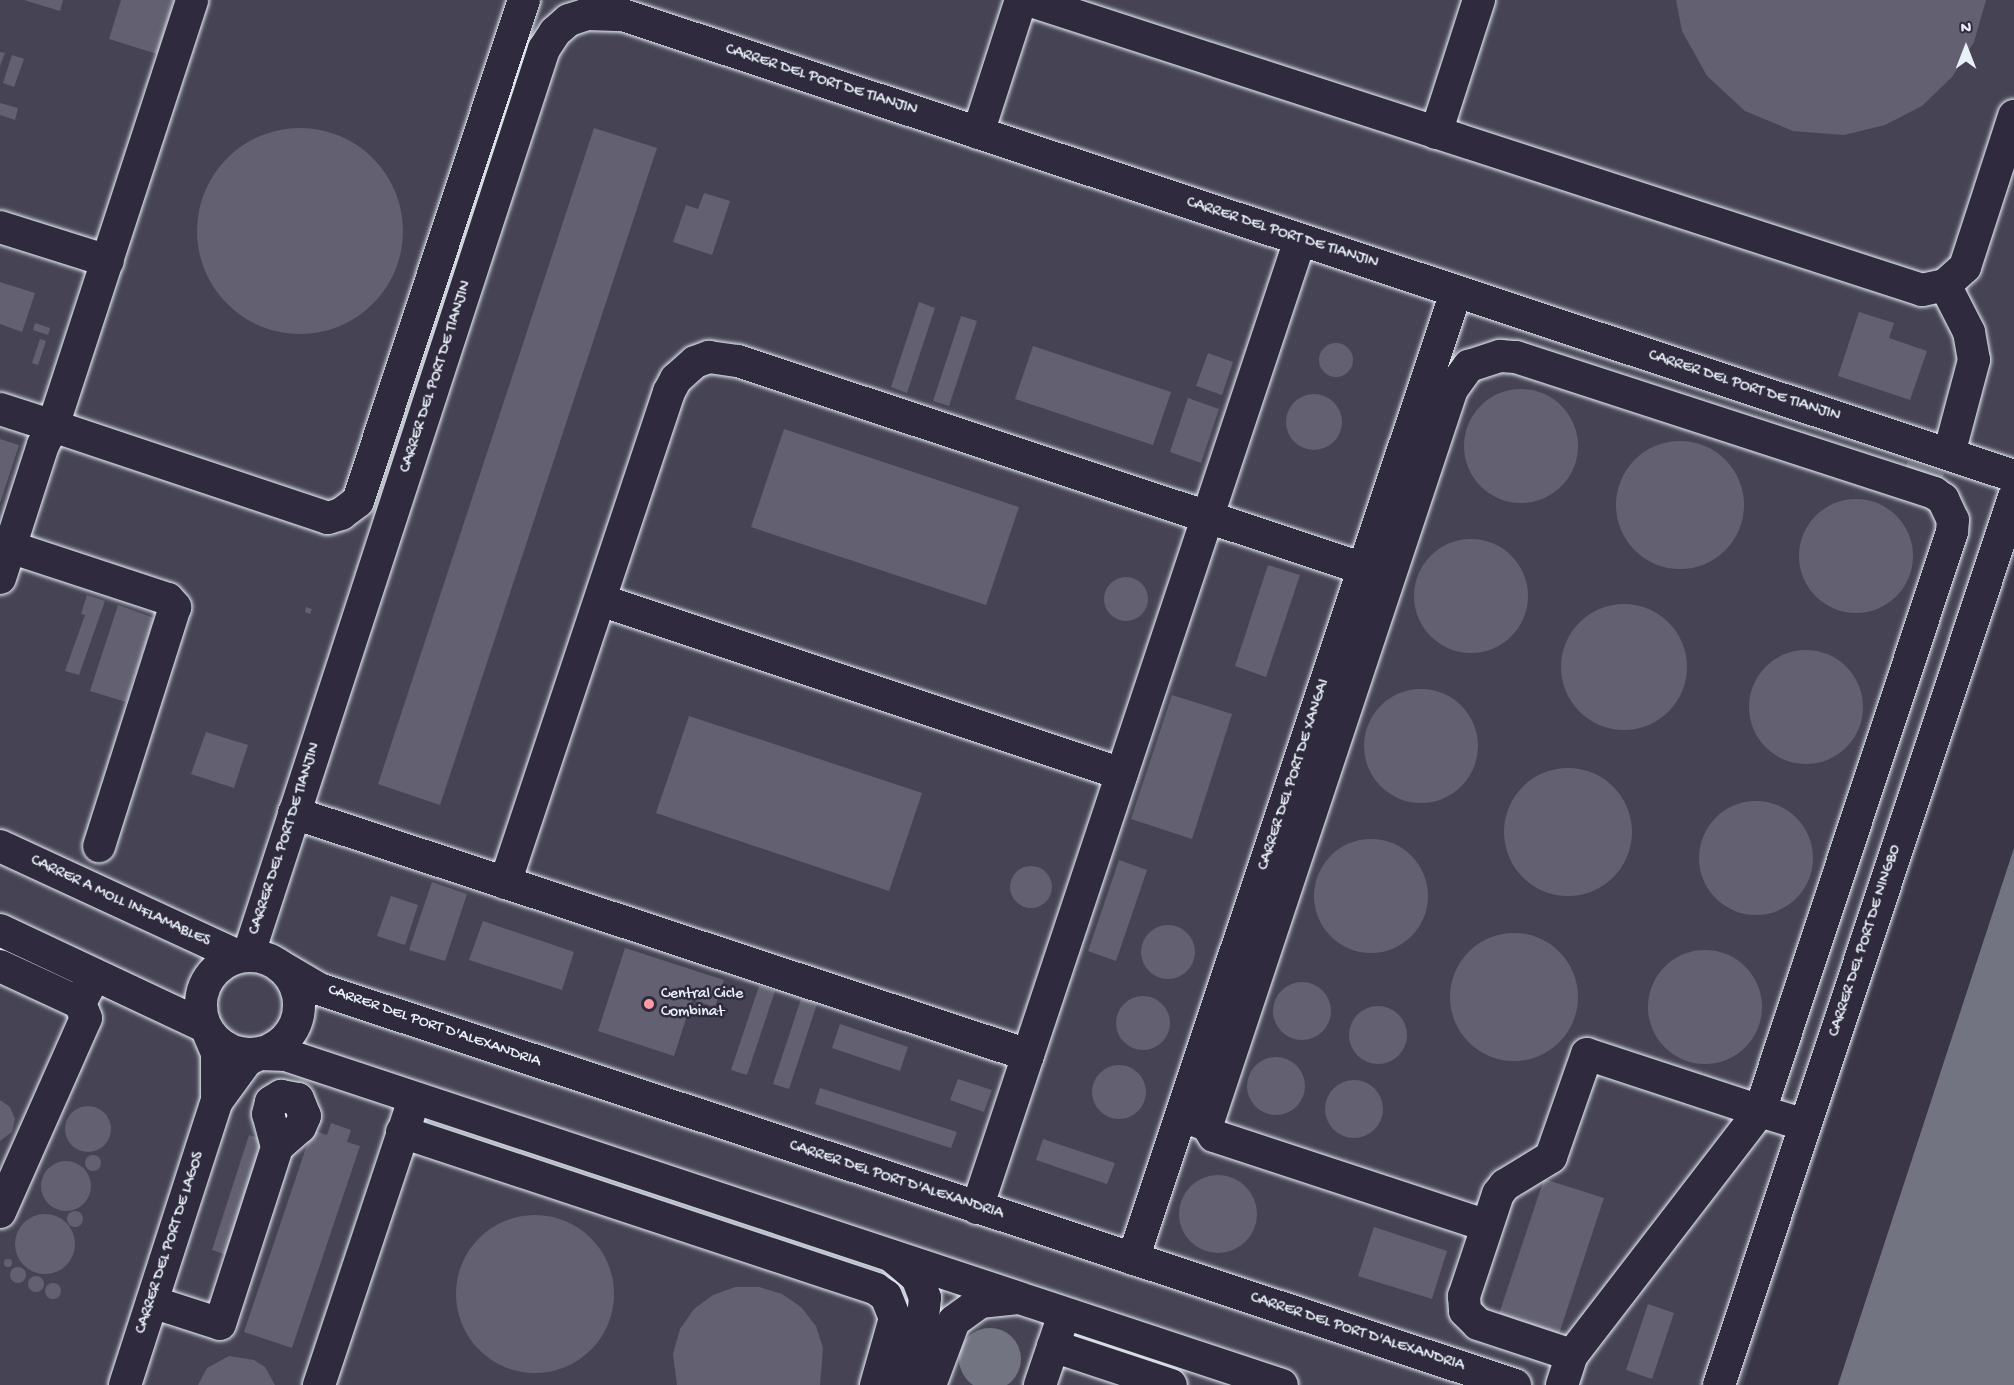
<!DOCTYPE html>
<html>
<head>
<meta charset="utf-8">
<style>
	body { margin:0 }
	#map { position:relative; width:2014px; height:1385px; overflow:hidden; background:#3a3648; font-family:"Gochi Hand",sans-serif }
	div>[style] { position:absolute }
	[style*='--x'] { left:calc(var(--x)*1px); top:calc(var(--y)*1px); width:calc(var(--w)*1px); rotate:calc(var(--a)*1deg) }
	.built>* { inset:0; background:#464354 }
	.water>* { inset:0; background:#737482 }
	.round { border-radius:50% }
	.building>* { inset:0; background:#636171 }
	.roads { filter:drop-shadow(0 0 2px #e8f1f8) drop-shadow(0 0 2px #e8f1f8) }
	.minor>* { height:32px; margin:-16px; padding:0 16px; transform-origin:16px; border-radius:16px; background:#2f2a3d }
	.minor>.ring { margin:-16px; padding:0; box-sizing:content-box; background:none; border:32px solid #2f2a3d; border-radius:50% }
	.dots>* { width:16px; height:16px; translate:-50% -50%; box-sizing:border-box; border:3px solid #2f2a3d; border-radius:50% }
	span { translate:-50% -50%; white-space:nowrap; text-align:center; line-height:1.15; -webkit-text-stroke:5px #2f2a3d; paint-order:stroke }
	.street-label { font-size:16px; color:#e8f1f8 }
	.poi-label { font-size:16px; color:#e8f1f8 }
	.left { translate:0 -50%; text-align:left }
	.north { position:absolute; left:1936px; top:18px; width:60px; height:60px; -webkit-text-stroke:4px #2f2a3d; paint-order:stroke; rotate:0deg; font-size:16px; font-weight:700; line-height:24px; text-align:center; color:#e8f1f8 }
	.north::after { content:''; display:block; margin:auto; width:21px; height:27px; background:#e8f1f8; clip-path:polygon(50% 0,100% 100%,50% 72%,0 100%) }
</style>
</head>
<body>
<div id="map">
	<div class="built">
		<div style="clip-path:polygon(0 0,2014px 0,2014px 537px,1743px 1385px,0 1385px)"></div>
	</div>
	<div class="water">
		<div style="clip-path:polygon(2014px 848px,2014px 1385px,1838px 1385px)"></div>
		<div class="round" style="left:959px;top:1328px;width:62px;height:62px"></div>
	</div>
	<div class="building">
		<div style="clip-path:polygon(24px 0,63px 0,60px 11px)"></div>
		<div style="clip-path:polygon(121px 0,174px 0,157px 54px,109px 39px)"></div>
		<div style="clip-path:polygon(1676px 0,1986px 0,1974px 42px,1952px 77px,1922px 106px,1885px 125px,1844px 135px,1793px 131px,1745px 111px,1707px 76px,1682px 31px)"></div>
		<div style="clip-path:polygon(0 52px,5px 53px,0 66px)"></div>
		<div style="clip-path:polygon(12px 55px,24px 59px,14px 87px,3px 83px)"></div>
		<div style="clip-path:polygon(0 103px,18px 108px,15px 120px,0 115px)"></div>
		<div class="round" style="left:197px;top:128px;width:206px;height:206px"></div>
		<div style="clip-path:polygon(594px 128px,657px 148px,440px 805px,378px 784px)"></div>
		<div style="clip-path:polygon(704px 193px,730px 201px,712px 255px,673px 242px,686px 205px,698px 209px)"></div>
		<div style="clip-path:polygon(0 282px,35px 293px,22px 332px,0 324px)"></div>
		<div style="clip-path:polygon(919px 302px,935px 308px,907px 393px,891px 387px)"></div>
		<div style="clip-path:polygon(1859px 312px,1894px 323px,1889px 338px,1927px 351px,1910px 400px,1838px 376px)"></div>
		<div style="clip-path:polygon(961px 316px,977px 321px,949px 406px,933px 401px)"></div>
		<div style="clip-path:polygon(35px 323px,50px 328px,48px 335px,33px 330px)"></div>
		<div style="clip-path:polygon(40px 339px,46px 341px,38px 365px,32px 363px)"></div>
		<div class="round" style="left:1319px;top:343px;width:34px;height:34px"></div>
		<div style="clip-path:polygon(1033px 346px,1171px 392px,1153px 445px,1015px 399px)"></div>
		<div style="clip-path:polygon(1208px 353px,1233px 362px,1222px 395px,1196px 386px)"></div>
		<div class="round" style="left:1464px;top:389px;width:114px;height:114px"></div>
		<div class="round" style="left:1286px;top:394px;width:56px;height:56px"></div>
		<div style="clip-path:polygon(1188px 398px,1219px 409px,1201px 463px,1170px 452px)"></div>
		<div style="clip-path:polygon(784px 429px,1019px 507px,986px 605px,751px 527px)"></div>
		<div style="clip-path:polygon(0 439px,19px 445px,0 503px)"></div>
		<div class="round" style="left:1616px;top:441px;width:128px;height:128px"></div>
		<div style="clip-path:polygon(1908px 461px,1944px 473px,1942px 481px,1905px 469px)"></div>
		<div class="round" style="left:1799px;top:499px;width:114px;height:114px"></div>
		<div class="round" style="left:1414px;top:539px;width:114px;height:114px"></div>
		<div style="clip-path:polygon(1268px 565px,1300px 575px,1266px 677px,1235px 666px)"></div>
		<div class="round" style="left:1104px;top:577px;width:44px;height:44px"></div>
		<div style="clip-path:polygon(87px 595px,105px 601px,79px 675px,65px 671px,85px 615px,81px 614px)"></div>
		<div class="round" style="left:1561px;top:604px;width:126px;height:126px"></div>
		<div style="clip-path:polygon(118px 605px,154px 618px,126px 702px,90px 691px)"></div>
		<div style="clip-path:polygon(306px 607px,312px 609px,310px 614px,305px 612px)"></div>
		<div class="round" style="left:1749px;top:650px;width:114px;height:114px"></div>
		<div class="round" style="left:1364px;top:689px;width:114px;height:114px"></div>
		<div style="clip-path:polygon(1172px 695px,1232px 714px,1192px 839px,1131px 819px)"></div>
		<div style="clip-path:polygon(689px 716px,922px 793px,889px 891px,656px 813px)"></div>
		<div style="clip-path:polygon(206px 732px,248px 745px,234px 788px,191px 774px)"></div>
		<div class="round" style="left:1504px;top:768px;width:128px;height:128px"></div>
		<div class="round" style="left:1699px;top:801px;width:114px;height:114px"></div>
		<div class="round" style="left:1314px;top:839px;width:114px;height:114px"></div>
		<div style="clip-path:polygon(1119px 860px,1147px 870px,1116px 961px,1088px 951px)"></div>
		<div class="round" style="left:1010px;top:866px;width:42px;height:42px"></div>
		<div style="clip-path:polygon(432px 882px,467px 894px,445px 961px,409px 950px)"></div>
		<div style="clip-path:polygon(391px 896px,418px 905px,405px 945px,377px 936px)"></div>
		<div style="clip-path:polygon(483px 921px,574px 952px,562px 990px,469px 960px)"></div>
		<div class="round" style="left:1141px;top:925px;width:54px;height:54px"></div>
		<div class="round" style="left:1450px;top:933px;width:128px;height:128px"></div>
		<div style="clip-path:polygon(625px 948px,724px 980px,715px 1007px,692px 1000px,674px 1056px,598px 1031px)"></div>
		<div class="round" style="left:1648px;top:950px;width:114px;height:114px"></div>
		<div class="round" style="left:1273px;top:982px;width:58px;height:58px"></div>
		<div style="clip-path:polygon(759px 986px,775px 991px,747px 1075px,731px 1070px)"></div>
		<div class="round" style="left:1116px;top:996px;width:54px;height:54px"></div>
		<div style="clip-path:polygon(801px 999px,817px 1004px,789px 1089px,773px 1084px)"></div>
		<div class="round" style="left:1349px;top:1006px;width:58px;height:58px"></div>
		<div style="clip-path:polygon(840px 1024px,908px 1047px,900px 1071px,832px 1048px)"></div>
		<div class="round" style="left:1247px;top:1057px;width:58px;height:58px"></div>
		<div class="round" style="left:1092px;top:1065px;width:54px;height:54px"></div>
		<div style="clip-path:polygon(958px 1079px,992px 1090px,984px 1112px,950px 1100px)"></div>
		<div class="round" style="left:1325px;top:1080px;width:58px;height:58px"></div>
		<div style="clip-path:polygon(820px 1088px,957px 1132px,951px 1148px,815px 1104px)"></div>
		<div style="clip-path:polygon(0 1100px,10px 1107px,15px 1119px,12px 1132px,0 1141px)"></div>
		<div class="round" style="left:65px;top:1106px;width:46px;height:46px"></div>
		<div style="clip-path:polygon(331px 1123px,351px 1130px,347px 1142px,360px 1146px,292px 1348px,244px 1332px,312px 1130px,327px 1135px)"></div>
		<div style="clip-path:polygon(249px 1135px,265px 1140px,227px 1255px,212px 1250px)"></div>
		<div style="clip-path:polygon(1043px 1139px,1115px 1163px,1107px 1184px,1036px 1160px)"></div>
		<div class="round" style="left:85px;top:1155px;width:16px;height:16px"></div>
		<div class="round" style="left:41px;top:1161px;width:50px;height:50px"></div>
		<div class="round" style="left:1179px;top:1175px;width:78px;height:78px"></div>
		<div style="clip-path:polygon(1544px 1179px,1604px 1198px,1557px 1340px,1497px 1320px)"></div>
		<div class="round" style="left:67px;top:1211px;width:16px;height:16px"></div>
		<div class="round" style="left:15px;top:1214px;width:60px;height:60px"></div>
		<div class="round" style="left:456px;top:1215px;width:158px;height:158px"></div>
		<div style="clip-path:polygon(1374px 1227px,1447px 1251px,1432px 1299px,1358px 1276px)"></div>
		<div class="round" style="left:4px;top:1259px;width:8px;height:8px"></div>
		<div class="round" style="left:10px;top:1267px;width:16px;height:16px"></div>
		<div class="round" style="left:28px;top:1276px;width:16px;height:16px"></div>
		<div class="round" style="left:45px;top:1283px;width:16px;height:16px"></div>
		<div style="clip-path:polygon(735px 1287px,759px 1287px,782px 1294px,801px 1307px,816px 1326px,823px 1348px,820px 1385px,677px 1385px,673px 1354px,680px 1329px,694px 1309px,713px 1295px)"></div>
		<div style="clip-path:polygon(1648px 1304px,1674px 1313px,1652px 1379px,1626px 1370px)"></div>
		<div style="clip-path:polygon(229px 1356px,254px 1360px,265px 1367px,275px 1385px,198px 1385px,207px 1368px)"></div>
	</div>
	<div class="roads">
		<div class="minor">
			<div style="--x:1028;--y:0;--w:940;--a:17.97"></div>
			<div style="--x:1922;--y:290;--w:24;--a:-12"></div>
			<div style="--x:1945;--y:285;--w:27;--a:-42"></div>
			<div style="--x:1965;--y:267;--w:159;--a:-72"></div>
			<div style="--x:978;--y:133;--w:140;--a:-72.1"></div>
			<div style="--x:1436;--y:133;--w:140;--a:-72.1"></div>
			<div style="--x:0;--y:227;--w:113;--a:17.5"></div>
			<div style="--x:1945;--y:285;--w:53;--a:62.9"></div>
			<div style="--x:1969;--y:332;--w:28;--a:80"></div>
			<div style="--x:1974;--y:360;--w:97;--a:104.9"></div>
			<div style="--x:0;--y:409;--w:56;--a:17.8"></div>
			<div style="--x:53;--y:426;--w:448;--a:-71.9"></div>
			<div style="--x:10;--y:547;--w:166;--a:18.2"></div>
			<div style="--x:168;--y:599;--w:11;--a:49"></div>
			<div style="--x:175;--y:607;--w:251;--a:107.6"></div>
			<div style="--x:0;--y:578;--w:140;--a:-72.1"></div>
			<div style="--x:43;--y:445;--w:21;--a:-62"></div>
			<div style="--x:53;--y:426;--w:290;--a:18.5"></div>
			<div style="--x:328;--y:518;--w:14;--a:-17"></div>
			<div style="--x:341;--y:514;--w:21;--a:-37"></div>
			<div style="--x:358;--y:501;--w:528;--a:-71.67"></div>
			<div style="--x:600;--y:600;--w:550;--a:18.43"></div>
			<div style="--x:294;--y:813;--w:773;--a:18.25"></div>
			<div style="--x:0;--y:846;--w:264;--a:24.8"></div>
			<div style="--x:505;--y:883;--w:518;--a:-71.53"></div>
			<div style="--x:669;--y:392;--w:15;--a:-62"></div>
			<div style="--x:676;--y:379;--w:25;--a:-42"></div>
			<div style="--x:695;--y:362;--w:15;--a:-20"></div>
			<div style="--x:709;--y:357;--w:29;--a:8"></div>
			<div style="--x:738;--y:361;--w:660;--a:18.38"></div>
			<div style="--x:0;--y:930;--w:225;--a:25.2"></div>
			<div class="ring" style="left:201px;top:956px;width:66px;height:66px"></div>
			<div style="--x:248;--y:956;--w:954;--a:-71.93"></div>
			<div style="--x:544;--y:49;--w:20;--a:-57"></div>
			<div style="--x:555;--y:32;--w:18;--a:-41"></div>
			<div style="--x:569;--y:20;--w:19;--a:-18"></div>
			<div style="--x:587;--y:14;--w:36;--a:2"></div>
			<div style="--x:623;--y:15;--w:1465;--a:18.34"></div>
			<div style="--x:0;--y:966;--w:88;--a:24.8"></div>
			<div style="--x:80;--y:1003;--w:21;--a:-62"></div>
			<div style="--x:280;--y:966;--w:45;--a:30.5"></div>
			<div style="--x:319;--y:989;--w:1260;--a:18.32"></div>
			<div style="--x:281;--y:1096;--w:17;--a:10"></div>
			<div style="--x:298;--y:1099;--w:18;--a:68"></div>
			<div style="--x:305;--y:1116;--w:12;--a:114"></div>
			<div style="--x:300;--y:1127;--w:30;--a:139"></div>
			<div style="--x:277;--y:1147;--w:34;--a:-105"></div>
			<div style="--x:268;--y:1114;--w:12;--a:-76"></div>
			<div style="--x:271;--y:1102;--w:12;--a:-31"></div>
			<div style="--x:217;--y:1101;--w:51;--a:-53.8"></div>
			<div style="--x:247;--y:1060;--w:14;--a:-25"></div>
			<div style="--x:260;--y:1054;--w:26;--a:2"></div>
			<div style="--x:286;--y:1055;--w:1049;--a:18.33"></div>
			<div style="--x:1188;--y:1118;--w:20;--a:20"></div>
			<div style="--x:1207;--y:1125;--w:13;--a:58"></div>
			<div style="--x:1214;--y:1136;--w:287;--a:18.2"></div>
			<div style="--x:1207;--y:1125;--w:776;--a:-71.59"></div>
			<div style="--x:1452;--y:389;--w:29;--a:-54"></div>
			<div style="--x:1469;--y:366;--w:33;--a:-18"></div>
			<div style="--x:1500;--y:356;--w:16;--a:4"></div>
			<div style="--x:1516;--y:357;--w:440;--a:18"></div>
			<div style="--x:1934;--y:493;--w:11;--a:34"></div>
			<div style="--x:1943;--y:499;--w:23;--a:65"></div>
			<div style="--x:1953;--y:520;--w:12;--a:95"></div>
			<div style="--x:1952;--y:532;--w:610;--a:108.35"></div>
			<div style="--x:1760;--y:1111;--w:182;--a:-161.8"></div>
			<div style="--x:1587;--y:1054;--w:109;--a:109.3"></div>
			<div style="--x:1551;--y:1157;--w:54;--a:148.7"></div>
			<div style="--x:1505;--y:1185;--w:11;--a:128"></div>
			<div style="--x:1498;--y:1194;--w:108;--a:108.4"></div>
			<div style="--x:1464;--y:1296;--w:15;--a:86"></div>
			<div style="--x:1465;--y:1311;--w:18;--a:45"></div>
			<div style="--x:1478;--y:1324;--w:99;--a:18.3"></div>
			<div style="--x:1572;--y:1355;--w:308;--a:-52.4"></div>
			<div style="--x:1760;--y:1111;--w:47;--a:17.3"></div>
			<div style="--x:402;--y:1132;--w:499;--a:18.3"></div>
			<div style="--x:876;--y:1289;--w:12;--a:35"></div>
			<div style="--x:886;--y:1296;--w:24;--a:68"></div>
			<div style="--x:895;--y:1318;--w:70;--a:105.8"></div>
			<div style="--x:977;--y:1208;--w:1020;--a:-71.55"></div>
			<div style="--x:0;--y:1212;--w:212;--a:-66.1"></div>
			<div style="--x:86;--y:1018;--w:16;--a:-112"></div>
			<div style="--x:894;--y:1258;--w:30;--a:40"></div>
			<div style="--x:917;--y:1277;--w:22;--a:69"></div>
			<div style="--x:925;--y:1298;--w:30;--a:96"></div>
			<div style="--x:922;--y:1328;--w:60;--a:108.4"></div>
			<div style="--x:1133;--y:1259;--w:1020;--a:-71.53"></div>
			<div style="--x:152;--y:1302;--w:71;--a:17.9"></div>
			<div style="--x:220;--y:1324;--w:186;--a:-72.1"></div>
			<div style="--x:1053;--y:1346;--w:124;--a:18.3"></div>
			<div style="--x:125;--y:1385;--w:299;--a:-72.1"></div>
			<div style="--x:217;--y:1101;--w:48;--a:-90"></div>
			<div style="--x:217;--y:1053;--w:21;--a:-113"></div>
			<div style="--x:319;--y:1385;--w:286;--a:-71.6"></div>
			<div style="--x:930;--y:1385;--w:68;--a:-69.4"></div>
			<div style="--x:954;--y:1321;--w:32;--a:-36"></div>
			<div style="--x:980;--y:1302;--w:36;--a:-6"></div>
			<div style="--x:1040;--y:1385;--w:62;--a:-71.3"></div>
			<div style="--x:1562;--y:1385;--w:32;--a:-72"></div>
			<div style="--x:1719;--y:1385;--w:936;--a:-71.62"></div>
		</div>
	</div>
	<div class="dots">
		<div style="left:649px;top:1004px;background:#ff9aa2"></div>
	</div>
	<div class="street-label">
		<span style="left:821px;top:81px;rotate:18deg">CARRER DEL PORT DE TIANJIN</span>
		<span style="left:1282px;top:234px;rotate:18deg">CARRER DEL PORT DE TIANJIN</span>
		<span style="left:437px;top:377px;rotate:-72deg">CARRER DEL PORT DE TIANJIN</span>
		<span style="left:1744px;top:387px;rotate:18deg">CARRER DEL PORT DE TIANJIN</span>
		<span style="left:1295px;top:775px;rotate:-72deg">CARRER DEL PORT DE XANGAI</span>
		<span style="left:286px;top:839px;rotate:-72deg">CARRER DEL PORT DE TIANJIN</span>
		<span style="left:120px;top:902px;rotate:25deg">CARRER A MOLL INFLAMABLES</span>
		<span style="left:1866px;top:941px;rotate:-72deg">CARRER DEL PORT DE NINGBO</span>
		<span style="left:434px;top:1027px;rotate:19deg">CARRER DEL PORT D'ALEXANDRIA</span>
		<span style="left:896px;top:1181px;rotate:18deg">CARRER DEL PORT D'ALEXANDRIA</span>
		<span style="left:171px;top:1243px;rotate:-72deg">CARRER DEL PORT DE LAGOS</span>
		<span style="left:1357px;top:1333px;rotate:18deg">CARRER DEL PORT D'ALEXANDRIA</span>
	</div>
	<div class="poi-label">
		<span class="left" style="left:661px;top:1004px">Central Cicle<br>Combinat</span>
	</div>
	<div class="north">N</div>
</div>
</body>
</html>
